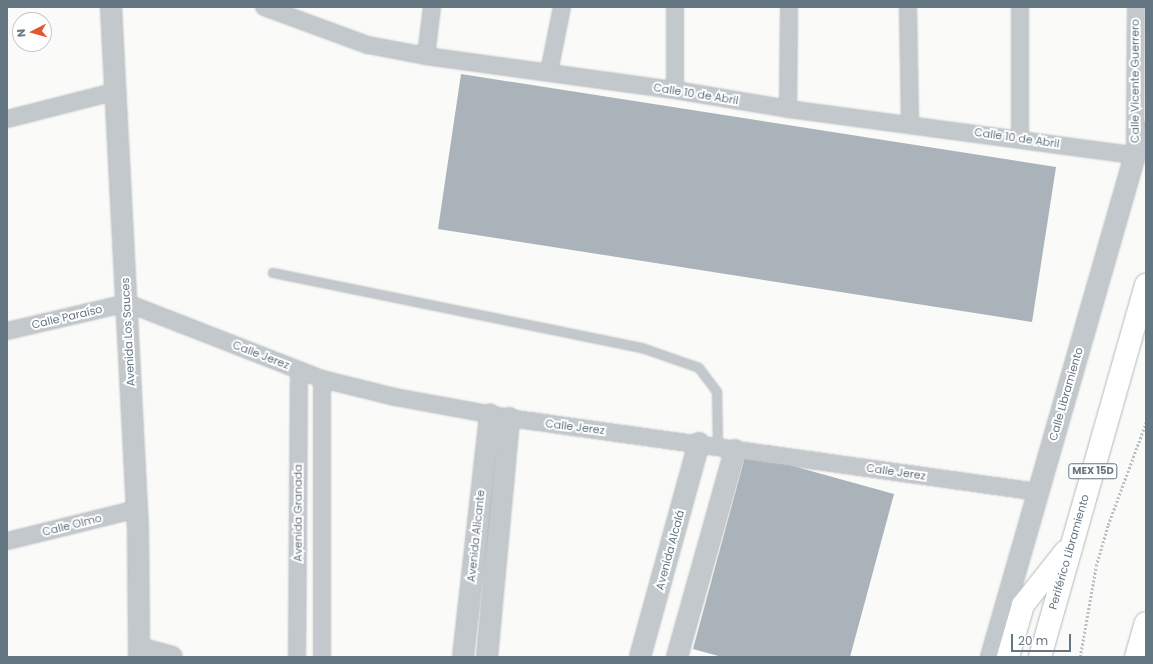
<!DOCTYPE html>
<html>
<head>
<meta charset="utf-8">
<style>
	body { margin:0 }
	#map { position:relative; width:1153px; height:664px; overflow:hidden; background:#fafaf8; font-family:Poppins,sans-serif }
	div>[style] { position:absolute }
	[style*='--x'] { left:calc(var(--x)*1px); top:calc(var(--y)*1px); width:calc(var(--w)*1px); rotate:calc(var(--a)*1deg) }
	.building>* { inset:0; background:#aab3b9 }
	.path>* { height:2.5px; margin-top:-1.25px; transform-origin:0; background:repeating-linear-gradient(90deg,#bbbfc2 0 2px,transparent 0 4px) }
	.roads { filter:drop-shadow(0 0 1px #b4b9bd) drop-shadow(0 0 1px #b4b9bd) }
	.service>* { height:8px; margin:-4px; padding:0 4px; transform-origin:4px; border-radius:4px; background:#c3c8cc }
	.minor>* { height:16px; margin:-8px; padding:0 8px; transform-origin:8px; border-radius:8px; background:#c3c8cc }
	.tertiary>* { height:20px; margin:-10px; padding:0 10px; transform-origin:10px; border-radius:10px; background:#c3c8cc }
	.trunk>* { height:22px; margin:-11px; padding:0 11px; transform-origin:11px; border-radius:11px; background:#fff }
	span { translate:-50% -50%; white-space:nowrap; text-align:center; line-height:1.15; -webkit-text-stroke:4px #fff; paint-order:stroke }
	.shield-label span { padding:1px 3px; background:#fff; border:1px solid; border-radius:3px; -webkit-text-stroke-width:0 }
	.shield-label { font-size:10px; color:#657683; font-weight:700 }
	.street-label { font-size:11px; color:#657683 }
	.frame { position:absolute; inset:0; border:8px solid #657683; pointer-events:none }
	.north { position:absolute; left:12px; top:12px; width:40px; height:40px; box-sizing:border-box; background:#fff; border:1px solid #c1c8cd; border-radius:50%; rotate:264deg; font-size:11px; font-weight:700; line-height:16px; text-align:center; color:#657683 }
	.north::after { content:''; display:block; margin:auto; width:14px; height:18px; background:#e4572e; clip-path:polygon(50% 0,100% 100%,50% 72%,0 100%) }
	.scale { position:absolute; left:1011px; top:634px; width:60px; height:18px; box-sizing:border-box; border:2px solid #657683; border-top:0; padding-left:5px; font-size:12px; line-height:14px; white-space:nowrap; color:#657683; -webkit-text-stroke:3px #fff; paint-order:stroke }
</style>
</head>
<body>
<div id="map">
	<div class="building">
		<div style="clip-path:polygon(461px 74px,1056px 167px,1032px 322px,438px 229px)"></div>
		<div style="clip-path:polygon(746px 453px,894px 494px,850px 657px,722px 657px,693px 649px)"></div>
	</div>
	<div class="path">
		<div style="--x:1080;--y:657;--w:92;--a:-80"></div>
		<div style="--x:1096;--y:566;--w:43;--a:-73.7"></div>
		<div style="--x:1108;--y:525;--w:110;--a:-69.7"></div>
	</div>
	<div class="roads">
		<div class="service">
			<div style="--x:273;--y:273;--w:377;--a:11.5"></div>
			<div style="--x:642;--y:348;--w:60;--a:19.3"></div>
			<div style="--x:699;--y:368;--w:30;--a:53"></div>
			<div style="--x:717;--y:392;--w:54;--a:88.9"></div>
		</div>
		<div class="minor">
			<div style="--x:264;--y:7;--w:111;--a:20.1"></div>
			<div style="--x:368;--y:45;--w:59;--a:10.7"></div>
			<div style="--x:426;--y:56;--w:251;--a:7.8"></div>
			<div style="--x:675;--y:90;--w:115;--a:9.5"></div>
			<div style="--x:788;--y:109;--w:350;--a:7.6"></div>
			<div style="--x:1135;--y:155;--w:148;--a:-89.6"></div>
			<div style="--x:675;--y:7;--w:83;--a:90"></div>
			<div style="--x:908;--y:7;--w:116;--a:89"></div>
			<div style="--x:1020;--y:7;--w:132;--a:90"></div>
			<div style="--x:426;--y:56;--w:49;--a:-83"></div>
			<div style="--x:549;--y:72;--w:66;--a:-78.7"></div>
			<div style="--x:788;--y:109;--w:102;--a:-89.4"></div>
			<div style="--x:7;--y:119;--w:110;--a:-14.2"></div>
			<div style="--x:7;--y:331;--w:123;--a:-13.1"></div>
			<div style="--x:127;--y:303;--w:209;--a:21.3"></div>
			<div style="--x:322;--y:379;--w:75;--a:13.9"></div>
			<div style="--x:395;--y:397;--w:116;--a:10.4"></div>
			<div style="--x:509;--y:418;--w:534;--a:7.96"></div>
			<div style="--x:322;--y:379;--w:278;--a:90"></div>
			<div style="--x:7;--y:541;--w:134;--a:-13.8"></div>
			<div style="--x:297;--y:657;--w:287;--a:-89.6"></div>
		</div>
		<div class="tertiary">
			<div style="--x:111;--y:7;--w:524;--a:87.04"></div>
			<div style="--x:138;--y:530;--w:127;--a:89.5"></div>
			<div style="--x:139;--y:648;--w:34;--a:15"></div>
			<div style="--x:463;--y:657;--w:244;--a:-83.6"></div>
			<div style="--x:487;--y:657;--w:240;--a:-84.7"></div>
			<div style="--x:640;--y:657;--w:222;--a:-74.6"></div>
			<div style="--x:677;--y:657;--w:215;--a:-74.3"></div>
			<div style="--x:991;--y:657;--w:522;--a:-73.99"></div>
			<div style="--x:1135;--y:155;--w:25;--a:-64"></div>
		</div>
		<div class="trunk">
			<div style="--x:1008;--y:657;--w:54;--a:-73.9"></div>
			<div style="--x:1023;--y:605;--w:68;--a:-51.6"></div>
			<div style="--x:1040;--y:657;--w:387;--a:-74.1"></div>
			<div style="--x:1136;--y:657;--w:35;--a:-74"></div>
		</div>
	</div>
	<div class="shield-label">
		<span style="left:1093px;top:471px">MEX 15D</span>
	</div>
	<div class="street-label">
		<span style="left:1135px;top:81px;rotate:-90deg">Calle Vicente Guerrero</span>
		<span style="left:696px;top:94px;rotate:9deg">Calle 10 de Abril</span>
		<span style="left:1017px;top:138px;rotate:8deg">Calle 10 de Abril</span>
		<span style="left:67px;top:317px;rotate:-13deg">Calle Paraíso</span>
		<span style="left:128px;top:332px;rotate:-93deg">Avenida Los Sauces</span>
		<span style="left:261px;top:355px;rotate:21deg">Calle Jerez</span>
		<span style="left:1066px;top:394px;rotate:-74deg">Calle Libramiento</span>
		<span style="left:575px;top:427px;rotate:7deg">Calle Jerez</span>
		<span style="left:896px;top:472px;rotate:8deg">Calle Jerez</span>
		<span style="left:298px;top:513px;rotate:-90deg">Avenida Granada</span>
		<span style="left:72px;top:525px;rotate:-14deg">Calle Olmo</span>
		<span style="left:476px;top:536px;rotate:-84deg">Avenida Alicante</span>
		<span style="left:670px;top:550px;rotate:-75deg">Avenida Alcalá</span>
		<span style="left:1069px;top:552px;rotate:-74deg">Periférico Libramiento</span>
	</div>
	<div class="frame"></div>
	<div class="north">N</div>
	<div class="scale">20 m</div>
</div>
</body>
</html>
